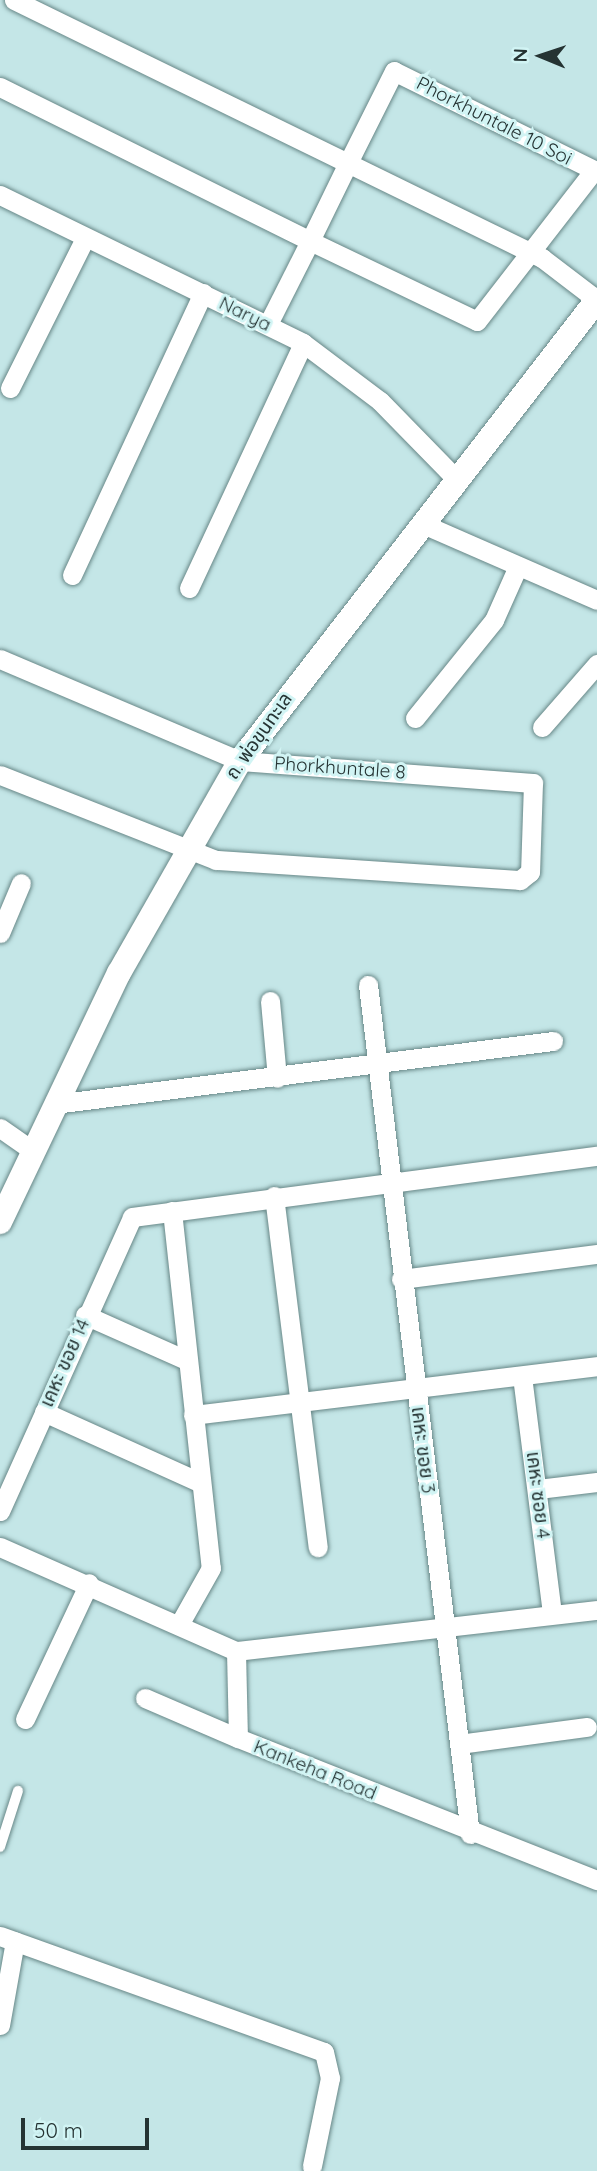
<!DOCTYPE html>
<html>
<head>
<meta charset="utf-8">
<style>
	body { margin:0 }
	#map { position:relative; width:597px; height:2171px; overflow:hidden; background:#c4e6e7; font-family:Quicksand,"Noto Sans Thai",sans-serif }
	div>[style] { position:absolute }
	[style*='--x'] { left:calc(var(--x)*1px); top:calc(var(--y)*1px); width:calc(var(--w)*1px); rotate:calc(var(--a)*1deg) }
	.roads { filter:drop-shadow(0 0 2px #678787) drop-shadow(0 0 2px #678787) }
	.service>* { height:10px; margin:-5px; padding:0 5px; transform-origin:5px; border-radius:5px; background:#fff }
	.minor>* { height:19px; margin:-9.5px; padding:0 9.5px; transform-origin:9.5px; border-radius:9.5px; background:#fff }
	.tertiary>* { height:24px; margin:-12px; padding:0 12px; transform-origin:12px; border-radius:12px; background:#fff }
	span { translate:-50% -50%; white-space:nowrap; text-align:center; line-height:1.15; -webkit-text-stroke:6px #d1f4f4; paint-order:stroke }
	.street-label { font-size:19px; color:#253333 }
	.north { position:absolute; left:506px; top:21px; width:70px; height:70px; -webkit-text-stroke:5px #d1f4f4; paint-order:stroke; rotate:272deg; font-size:19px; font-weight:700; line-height:28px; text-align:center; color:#253333 }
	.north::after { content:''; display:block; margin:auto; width:24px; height:32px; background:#253333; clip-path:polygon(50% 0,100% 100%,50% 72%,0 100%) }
	.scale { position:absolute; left:21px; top:2118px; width:128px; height:32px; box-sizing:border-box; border:4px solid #253333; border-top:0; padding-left:9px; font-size:21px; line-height:24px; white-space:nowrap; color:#253333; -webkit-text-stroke:5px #d1f4f4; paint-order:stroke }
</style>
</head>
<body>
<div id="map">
	<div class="roads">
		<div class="service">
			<div style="--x:0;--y:1847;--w:59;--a:-72.2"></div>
		</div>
		<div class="minor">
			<div style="--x:14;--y:0;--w:588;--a:26.04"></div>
			<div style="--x:542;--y:258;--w:69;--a:37.4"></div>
			<div style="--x:0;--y:87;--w:346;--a:26.4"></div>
			<div style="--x:310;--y:241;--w:185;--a:25.6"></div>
			<div style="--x:477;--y:321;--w:191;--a:-52.2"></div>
			<div style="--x:594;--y:170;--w:223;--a:-153.7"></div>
			<div style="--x:394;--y:71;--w:103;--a:116.6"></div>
			<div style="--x:348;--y:163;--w:87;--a:116"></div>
			<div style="--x:310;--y:241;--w:93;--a:116.8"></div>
			<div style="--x:0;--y:195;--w:337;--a:26"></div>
			<div style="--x:303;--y:343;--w:96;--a:37"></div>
			<div style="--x:380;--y:401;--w:110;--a:45.7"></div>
			<div style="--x:10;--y:388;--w:168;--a:-63.4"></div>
			<div style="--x:423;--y:524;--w:190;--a:23.6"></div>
			<div style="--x:72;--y:575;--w:311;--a:-65.1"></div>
			<div style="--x:189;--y:588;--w:270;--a:-65"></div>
			<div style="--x:0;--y:659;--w:261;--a:23"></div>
			<div style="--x:240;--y:761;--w:294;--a:4.3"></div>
			<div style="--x:533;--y:783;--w:89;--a:91.9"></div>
			<div style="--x:530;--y:872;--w:13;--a:141"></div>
			<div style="--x:520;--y:880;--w:305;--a:-176.2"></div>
			<div style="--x:216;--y:860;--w:232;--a:-158.5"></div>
			<div style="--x:415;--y:718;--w:126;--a:-51.1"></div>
			<div style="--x:494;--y:620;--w:59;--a:-66"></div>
			<div style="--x:542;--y:727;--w:84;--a:-48.9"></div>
			<div style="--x:0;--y:933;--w:54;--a:-67.2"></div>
			<div style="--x:368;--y:985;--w:855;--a:83.15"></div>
			<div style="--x:270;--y:1001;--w:77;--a:84.8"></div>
			<div style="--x:54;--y:1104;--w:503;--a:-7.2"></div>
			<div style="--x:0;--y:1128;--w:40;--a:34.9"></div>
			<div style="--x:274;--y:1196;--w:354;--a:82.9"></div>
			<div style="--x:172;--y:1211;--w:359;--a:83.8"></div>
			<div style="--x:211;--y:1568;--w:63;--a:119.4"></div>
			<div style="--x:401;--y:1279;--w:198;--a:-7.3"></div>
			<div style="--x:85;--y:1315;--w:111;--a:24"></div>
			<div style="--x:522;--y:1376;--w:240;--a:82.8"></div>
			<div style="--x:44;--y:1412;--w:172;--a:24.3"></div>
			<div style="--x:193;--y:1415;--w:407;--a:-6.9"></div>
			<div style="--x:538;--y:1489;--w:59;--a:-6.8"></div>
			<div style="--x:0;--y:1511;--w:322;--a:-65.8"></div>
			<div style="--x:132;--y:1217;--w:469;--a:-7.5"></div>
			<div style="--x:0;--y:1547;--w:258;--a:23.8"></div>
			<div style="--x:236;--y:1651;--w:363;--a:-6.5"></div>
			<div style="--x:236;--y:1651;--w:87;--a:88.7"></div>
			<div style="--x:238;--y:1738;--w:386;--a:21.6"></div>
			<div style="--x:145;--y:1698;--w:101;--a:23.3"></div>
			<div style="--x:25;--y:1719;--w:150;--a:-64.8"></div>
			<div style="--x:459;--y:1744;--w:129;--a:-7.6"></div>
			<div style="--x:0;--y:1936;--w:344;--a:19.7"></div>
			<div style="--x:324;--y:2052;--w:27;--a:77"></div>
			<div style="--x:330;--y:2078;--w:90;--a:101.6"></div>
			<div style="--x:0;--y:2025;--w:85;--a:-79.9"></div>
		</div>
		<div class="tertiary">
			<div style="--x:0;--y:1222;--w:276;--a:-64.5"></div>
			<div style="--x:119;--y:973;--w:244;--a:-60.3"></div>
			<div style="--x:240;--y:761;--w:583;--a:-52.25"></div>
		</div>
	</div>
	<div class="street-label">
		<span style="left:494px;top:121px;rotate:27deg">Phorkhuntale 10 Soi</span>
		<span style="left:245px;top:314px;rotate:26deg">Narya</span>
		<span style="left:259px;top:736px;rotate:-55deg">ถ. พ่อขุนทะเล</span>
		<span style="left:340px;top:768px;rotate:4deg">Phorkhuntale 8</span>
		<span style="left:65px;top:1363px;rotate:-66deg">เคหะ ขอย 14</span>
		<span style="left:423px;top:1450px;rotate:83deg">เคหะ ขอย 3</span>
		<span style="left:538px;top:1495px;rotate:83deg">เคหะ ซอย 4</span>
		<span style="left:315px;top:1770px;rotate:22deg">Kankeha Road</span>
	</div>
	<div class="north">N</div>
	<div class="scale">50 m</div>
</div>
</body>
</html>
